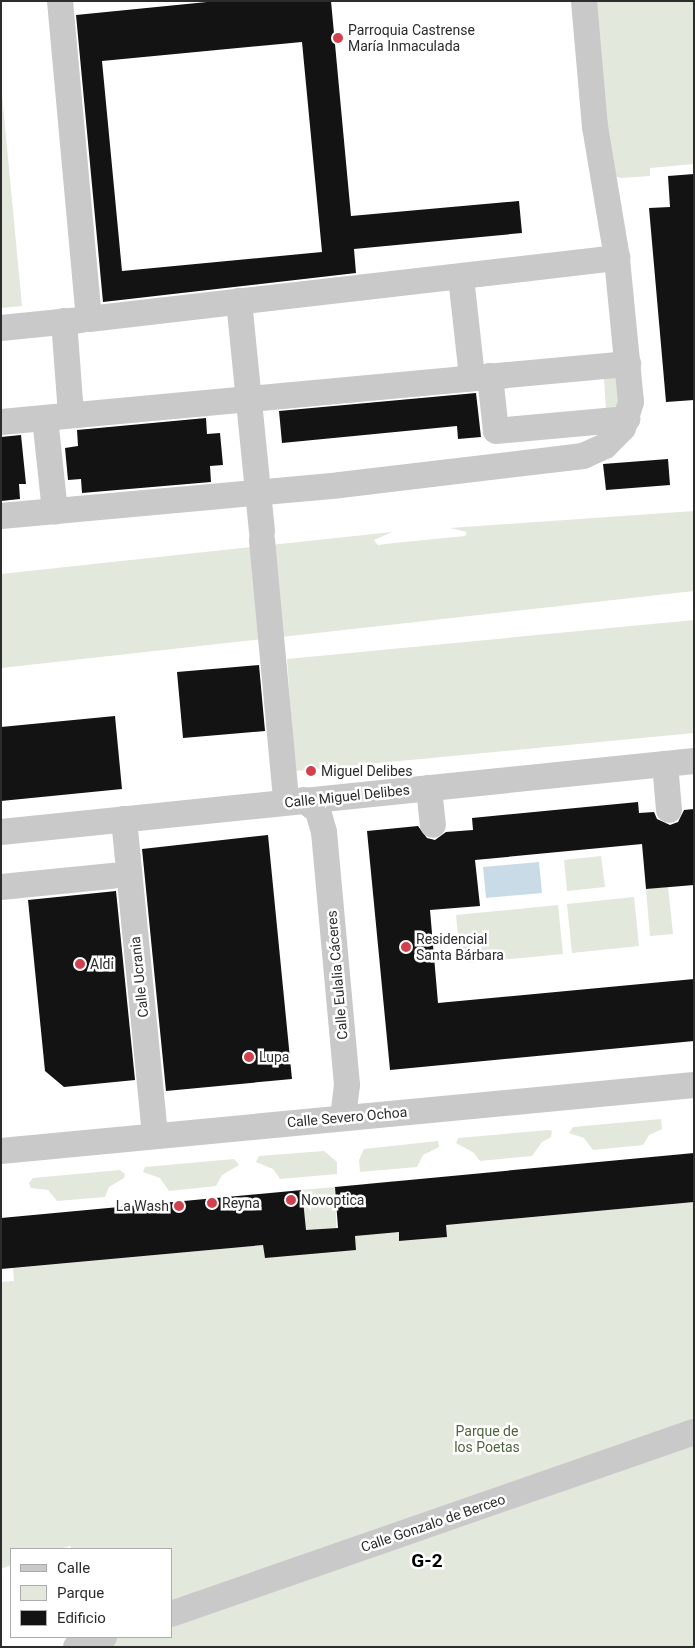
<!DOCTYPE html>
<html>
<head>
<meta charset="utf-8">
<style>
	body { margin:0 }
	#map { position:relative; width:695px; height:1648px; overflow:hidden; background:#fff; font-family:Roboto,sans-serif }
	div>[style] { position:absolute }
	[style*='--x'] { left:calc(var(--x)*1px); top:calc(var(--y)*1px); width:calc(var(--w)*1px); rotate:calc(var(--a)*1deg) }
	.green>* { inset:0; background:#e2e8db }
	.water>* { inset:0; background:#c9dbe6 }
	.building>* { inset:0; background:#131313 }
	.minor>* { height:26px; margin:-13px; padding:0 13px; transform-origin:13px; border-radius:13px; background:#c9c9c9 }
	.dots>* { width:14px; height:14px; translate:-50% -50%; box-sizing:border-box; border:2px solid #fff; border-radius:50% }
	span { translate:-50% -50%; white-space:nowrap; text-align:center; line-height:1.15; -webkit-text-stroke:5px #fff; paint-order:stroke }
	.poi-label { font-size:14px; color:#2c2c2c }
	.left { translate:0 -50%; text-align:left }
	.right { translate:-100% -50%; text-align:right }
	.street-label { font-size:14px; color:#2c2c2c }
	.park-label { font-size:14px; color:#50633f }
	.district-label { font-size:19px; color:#000; font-weight:700 }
	.frame { position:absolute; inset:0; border:2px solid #2c2c2c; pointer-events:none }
	.legend { position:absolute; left:10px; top:1548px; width:162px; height:90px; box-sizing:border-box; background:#fff; border:1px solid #ababab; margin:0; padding:6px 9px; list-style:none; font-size:15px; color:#2c2c2c }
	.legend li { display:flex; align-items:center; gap:10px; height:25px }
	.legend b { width:25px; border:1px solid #ababab }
</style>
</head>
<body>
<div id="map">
	<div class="green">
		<div style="clip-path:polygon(592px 1px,694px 1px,694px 164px,650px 168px,650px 176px,620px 178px,611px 174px)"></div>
		<div style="clip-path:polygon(1px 84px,22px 306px,1px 308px)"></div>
		<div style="clip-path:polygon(616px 376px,621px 380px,617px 406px,606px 410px,604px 378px)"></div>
		<div style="clip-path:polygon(694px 511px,694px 591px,1px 668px,1px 574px,392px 532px,374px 540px,378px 545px,394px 543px,465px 536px,467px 532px,450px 528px)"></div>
		<div style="clip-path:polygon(694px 620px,694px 733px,295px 771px,287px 659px)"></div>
		<div style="clip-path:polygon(601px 856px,605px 887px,567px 891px,564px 860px)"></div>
		<div style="clip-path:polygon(668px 887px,673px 934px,650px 936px,646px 889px)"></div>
		<div style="clip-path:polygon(634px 897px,639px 946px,572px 953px,567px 904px)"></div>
		<div style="clip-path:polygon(558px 905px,563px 954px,469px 963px,469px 957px,460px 958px,456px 915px)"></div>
		<div style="clip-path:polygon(661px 1119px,662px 1129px,649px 1135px,643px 1145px,593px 1150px,584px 1138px,569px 1133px,573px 1127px)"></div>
		<div style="clip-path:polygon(549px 1130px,552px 1131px,551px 1137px,542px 1142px,532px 1156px,480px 1161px,474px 1153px,456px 1143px,458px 1138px)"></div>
		<div style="clip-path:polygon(438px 1141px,439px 1147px,423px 1155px,417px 1167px,360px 1172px,359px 1160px,364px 1149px)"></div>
		<div style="clip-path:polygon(324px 1151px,337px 1162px,337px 1174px,280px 1179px,273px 1169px,256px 1162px,259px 1156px)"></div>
		<div style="clip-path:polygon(234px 1159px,239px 1165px,222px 1175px,216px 1186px,169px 1191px,160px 1178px,143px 1172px,145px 1167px)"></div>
		<div style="clip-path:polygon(120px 1170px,125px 1174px,124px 1178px,109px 1187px,105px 1197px,57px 1201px,48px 1190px,31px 1188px,29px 1183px,33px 1178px)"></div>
		<div style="clip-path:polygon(394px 1181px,400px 1241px,447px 1237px,446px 1225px,694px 1202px,694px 1647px,104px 1647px,101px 1637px,171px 1637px,171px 1549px,72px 1549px,70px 1546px,60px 1549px,11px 1549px,11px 1565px,1px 1569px,1px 1282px,14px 1281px,13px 1268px,263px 1245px,265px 1258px,307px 1253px,302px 1190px,335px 1187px,337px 1251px,356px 1250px,355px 1236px,369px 1234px,365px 1184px)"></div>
	</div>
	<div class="water">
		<div style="clip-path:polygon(539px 862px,542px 893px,486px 898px,483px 867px)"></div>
	</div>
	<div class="building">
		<div style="clip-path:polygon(evenodd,217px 1px,331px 1px,351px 216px,519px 201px,522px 233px,354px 249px,356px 273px,103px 302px,76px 15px,217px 1px,302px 42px,322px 252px,122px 271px,102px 61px,302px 42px)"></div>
		<div style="clip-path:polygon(694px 174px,694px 400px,666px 402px,649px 208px,670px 207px,668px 176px)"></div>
		<div style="clip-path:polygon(476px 393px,481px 437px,458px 439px,457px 426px,282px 443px,279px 411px)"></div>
		<div style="clip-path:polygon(206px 418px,207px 434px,220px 433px,223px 465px,210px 466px,211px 482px,82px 493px,81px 479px,68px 480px,65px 448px,78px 446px,77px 430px)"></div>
		<div style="clip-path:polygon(21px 435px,26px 484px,19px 484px,20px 499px,1px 501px,1px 437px)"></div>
		<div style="clip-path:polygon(668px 459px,670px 485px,606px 490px,603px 464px)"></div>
		<div style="clip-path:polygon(259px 665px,265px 731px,183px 738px,177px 672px)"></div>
		<div style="clip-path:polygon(115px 716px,122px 789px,1px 801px,1px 727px)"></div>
		<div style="clip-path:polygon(638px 802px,639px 813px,654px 812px,657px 819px,670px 825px,678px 822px,684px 810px,694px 809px,694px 885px,646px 889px,642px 844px,475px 860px,480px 906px,430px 910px,438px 1003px,694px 979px,694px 1041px,390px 1070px,367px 831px,418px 826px,427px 838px,435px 840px,446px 832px,473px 830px,472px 818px)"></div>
		<div style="clip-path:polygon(268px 835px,292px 1079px,166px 1091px,142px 849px)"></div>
		<div style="clip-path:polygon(116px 891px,135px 1080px,64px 1087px,45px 1071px,28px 900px)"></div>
		<div style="clip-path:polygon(694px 1153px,694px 1202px,446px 1225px,447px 1237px,399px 1241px,399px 1232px,355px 1236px,356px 1250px,265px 1258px,263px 1245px,1px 1269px,1px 1218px,302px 1190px,306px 1230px,338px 1228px,335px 1187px)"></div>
	</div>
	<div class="minor">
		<div style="--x:60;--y:1;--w:319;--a:84.8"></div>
		<div style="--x:89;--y:319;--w:532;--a:-6.59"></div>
		<div style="--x:617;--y:258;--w:133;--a:-99.5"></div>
		<div style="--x:595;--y:127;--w:126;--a:-95"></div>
		<div style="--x:461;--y:277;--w:101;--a:83.7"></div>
		<div style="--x:239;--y:301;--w:232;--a:84.3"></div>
		<div style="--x:64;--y:321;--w:94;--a:85.7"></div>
		<div style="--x:1;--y:328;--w:80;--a:-5.7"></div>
		<div style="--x:490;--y:376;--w:55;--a:83.8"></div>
		<div style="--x:496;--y:431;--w:132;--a:-5.2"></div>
		<div style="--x:45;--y:418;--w:94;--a:83.9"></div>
		<div style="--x:1;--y:422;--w:630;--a:-5.29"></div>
		<div style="--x:1;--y:516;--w:340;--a:-5.2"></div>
		<div style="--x:340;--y:485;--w:245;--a:-6.8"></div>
		<div style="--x:583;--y:456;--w:24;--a:-24"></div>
		<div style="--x:605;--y:446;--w:25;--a:-45"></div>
		<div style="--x:623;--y:428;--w:27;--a:-73"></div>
		<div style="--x:631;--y:402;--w:145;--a:-95.6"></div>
		<div style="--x:262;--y:540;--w:249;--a:84.7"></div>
		<div style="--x:665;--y:764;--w:46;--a:85"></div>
		<div style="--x:429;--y:788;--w:37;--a:84"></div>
		<div style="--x:304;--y:800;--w:18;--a:38"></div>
		<div style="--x:318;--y:811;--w:22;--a:74"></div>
		<div style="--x:324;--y:832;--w:254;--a:84.8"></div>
		<div style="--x:347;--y:1085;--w:32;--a:97"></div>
		<div style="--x:124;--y:819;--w:318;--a:84.4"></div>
		<div style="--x:1;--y:832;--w:697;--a:-5.85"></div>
		<div style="--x:1;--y:887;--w:112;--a:-5.7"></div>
		<div style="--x:1;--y:1151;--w:696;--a:-5.44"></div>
		<div style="--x:171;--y:1614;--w:554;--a:-19.19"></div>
		<div style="--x:76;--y:1647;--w:30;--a:-20"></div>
	</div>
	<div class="dots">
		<div style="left:338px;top:38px;background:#d1414d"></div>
		<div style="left:311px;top:771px;background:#d1414d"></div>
		<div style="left:406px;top:947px;background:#d1414d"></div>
		<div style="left:80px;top:964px;background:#d1414d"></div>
		<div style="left:249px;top:1057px;background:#d1414d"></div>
		<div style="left:291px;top:1200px;background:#d1414d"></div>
		<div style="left:212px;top:1203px;background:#d1414d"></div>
		<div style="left:179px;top:1206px;background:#d1414d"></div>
	</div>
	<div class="poi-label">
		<span class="left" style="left:348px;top:38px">Parroquia Castrense<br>María Inmaculada</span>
		<span class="left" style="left:321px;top:771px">Miguel Delibes</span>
		<span class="left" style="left:416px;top:947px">Residencial<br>Santa Bárbara</span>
		<span class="left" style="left:90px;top:964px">Aldi</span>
		<span class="left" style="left:259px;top:1057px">Lupa</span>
		<span class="left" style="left:301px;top:1200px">Novoptica</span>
		<span class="left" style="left:222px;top:1203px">Reyna</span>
		<span class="right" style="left:169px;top:1206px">La Wash</span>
	</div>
	<div class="street-label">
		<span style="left:347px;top:796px;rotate:-6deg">Calle Miguel Delibes</span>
		<span style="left:337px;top:975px;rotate:-95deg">Calle Eulalia Cáceres</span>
		<span style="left:139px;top:977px;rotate:-96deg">Calle Ucrania</span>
		<span style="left:347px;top:1117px;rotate:-5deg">Calle Severo Ochoa</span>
		<span style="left:433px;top:1523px;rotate:-19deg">Calle Gonzalo de Berceo</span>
	</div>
	<div class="park-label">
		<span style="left:487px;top:1439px">Parque de<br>los Poetas</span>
	</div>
	<div class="district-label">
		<span style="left:427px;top:1561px">G-2</span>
	</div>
	<div class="frame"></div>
	<ul class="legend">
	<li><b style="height:6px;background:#c9c9c9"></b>Calle</li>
	<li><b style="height:14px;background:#e2e8db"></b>Parque</li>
	<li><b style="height:14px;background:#131313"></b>Edificio</li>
	</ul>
</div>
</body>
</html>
